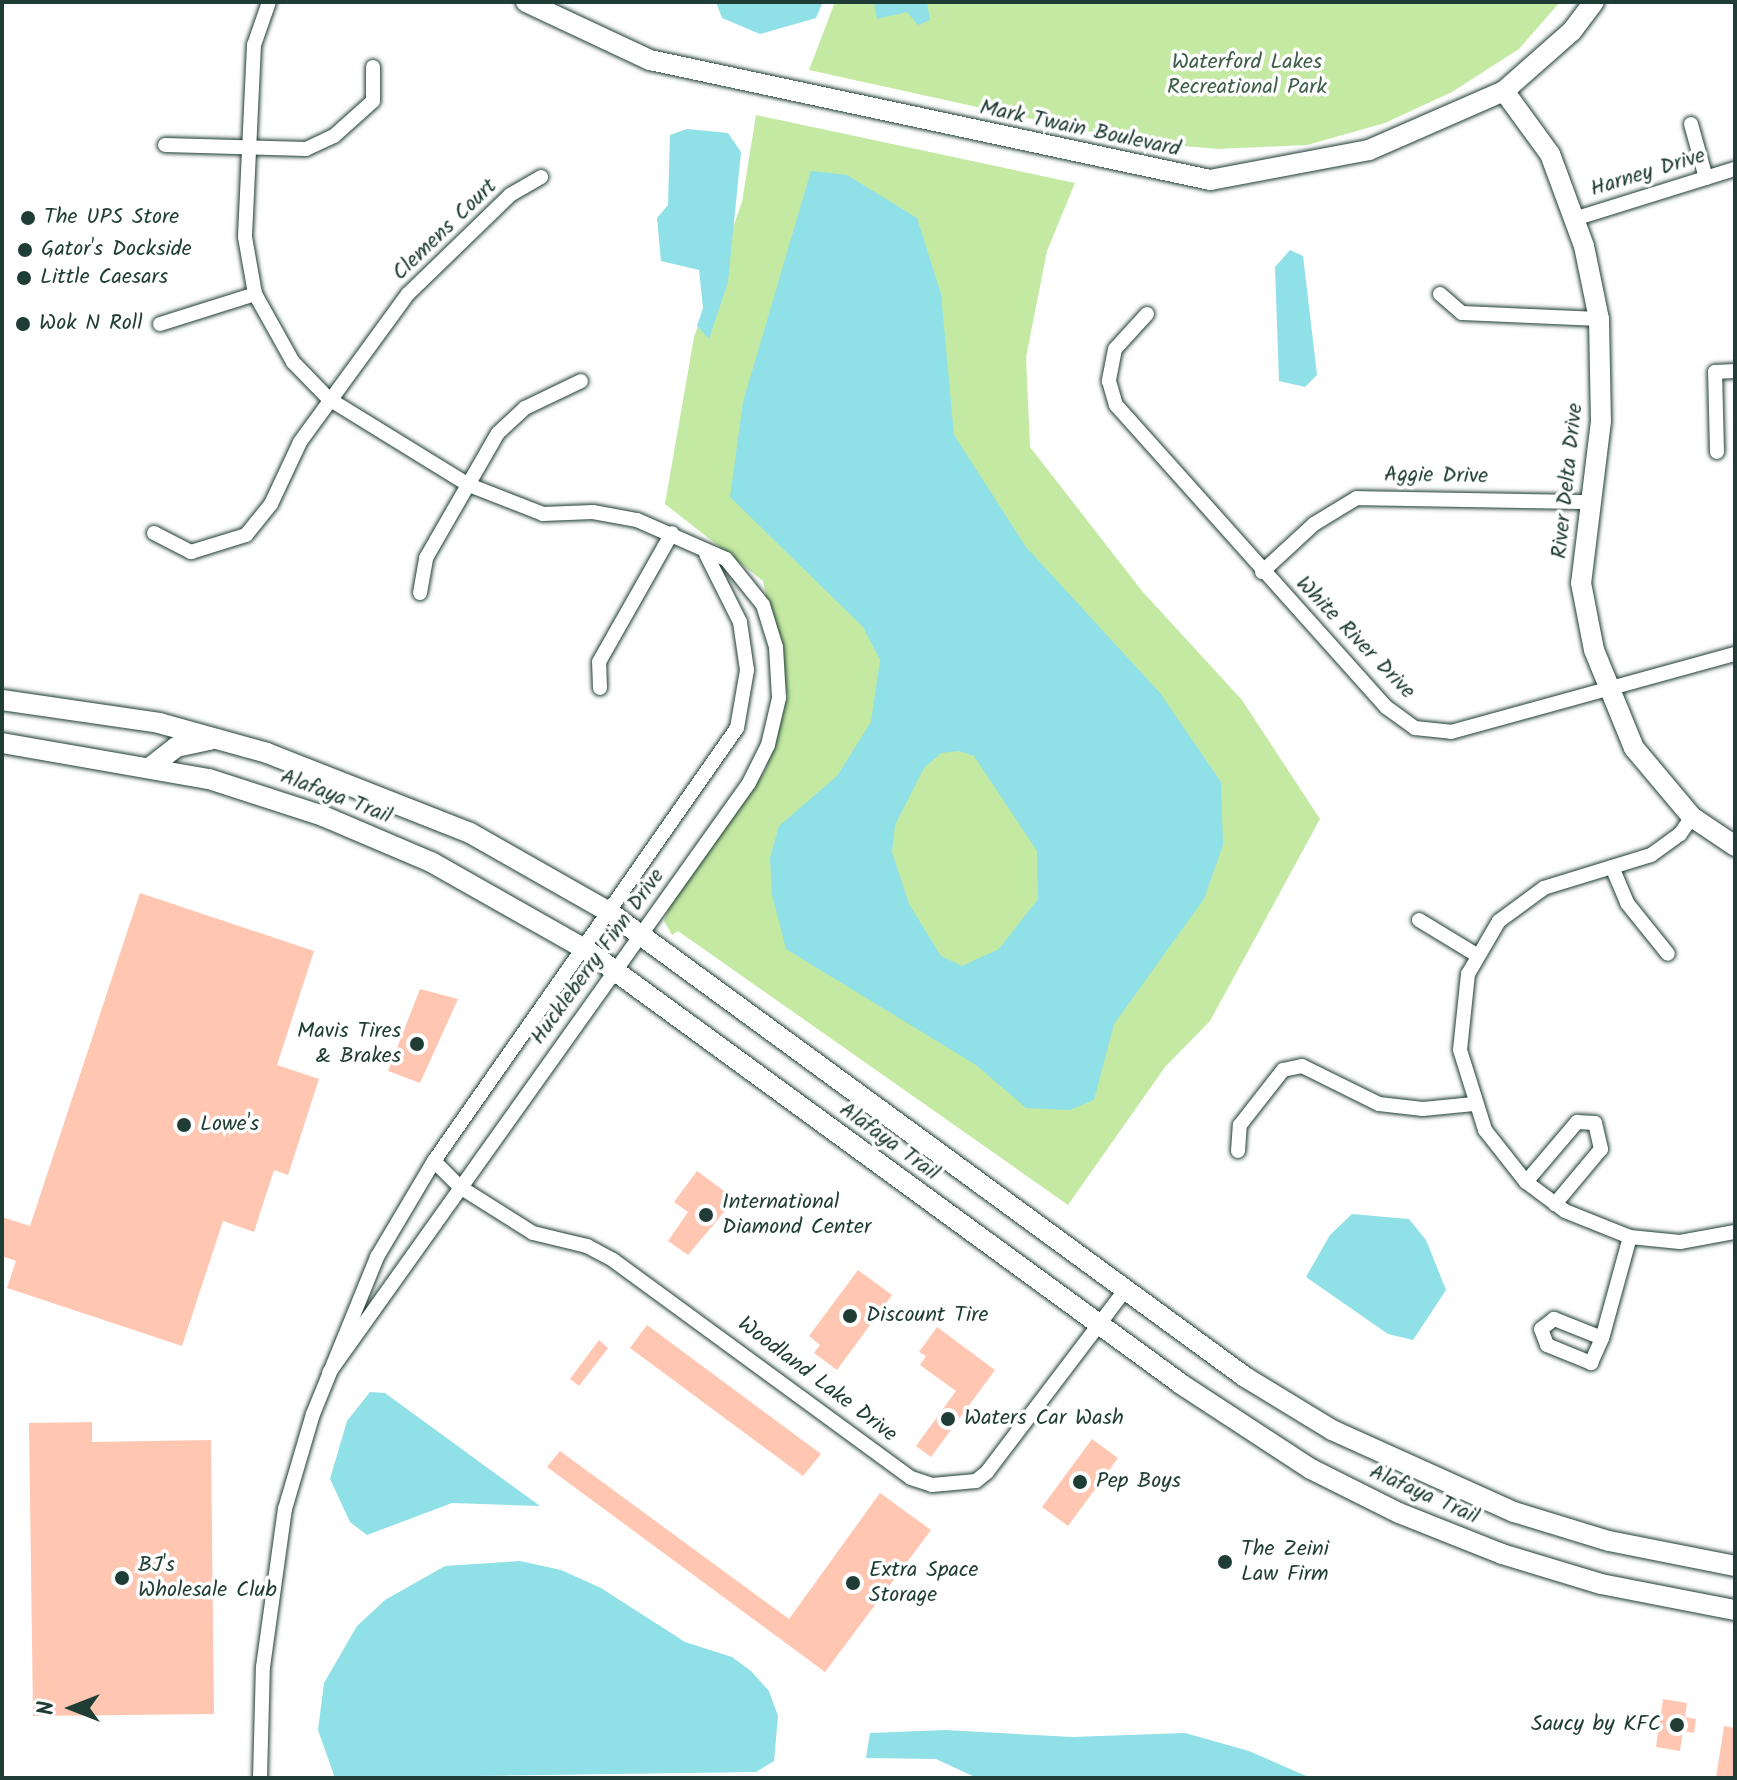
<!DOCTYPE html>
<html>
<head>
<meta charset="utf-8">
<style>
	body { margin:0 }
	#map { position:relative; width:1737px; height:1780px; overflow:hidden; background:#fff; font-family:Kalam,sans-serif }
	div>[style] { position:absolute }
	[style*='--x'] { left:calc(var(--x)*1px); top:calc(var(--y)*1px); width:calc(var(--w)*1px); rotate:calc(var(--a)*1deg) }
	.green>* { inset:0; background:#c4e9a3 }
	.water>* { inset:0; background:#8fe0e7 }
	.building>* { inset:0; background:#ffc7b2 }
	.roads { filter:drop-shadow(0 0 2px #1f3d34) drop-shadow(0 0 2px #1f3d34) }
	.street>* { height:14px; margin:-7px; padding:0 7px; transform-origin:7px; border-radius:7px; background:#fff }
	.secondary>* { height:20px; margin:-10px; padding:0 10px; transform-origin:10px; border-radius:10px; background:#fff }
	.dots>* { width:22px; height:22px; translate:-50% -50%; box-sizing:border-box; border:4px solid #fff; border-radius:50% }
	span { translate:-50% -50%; white-space:nowrap; text-align:center; line-height:1.15; -webkit-text-stroke:7px #fff; paint-order:stroke }
	.park-label { font-size:22px; color:#405f4a }
	.street-label { font-size:22px; color:#1f3d34 }
	.poi-label { font-size:22px; color:#1f3d34 }
	.left { translate:0 -50%; text-align:left }
	.right { translate:-100% -50%; text-align:right }
	.frame { position:absolute; inset:0; border:4px solid #1f3d34; pointer-events:none }
	.north { position:absolute; left:32px; top:1668px; width:80px; height:80px; -webkit-text-stroke:6px #fff; paint-order:stroke; rotate:270deg; font-size:22px; font-weight:700; line-height:32px; text-align:center; color:#1f3d34 }
	.north::after { content:''; display:block; margin:auto; width:28px; height:36px; background:#1f3d34; clip-path:polygon(50% 0,100% 100%,50% 72%,0 100%) }
</style>
</head>
<body>
<div id="map">
	<div class="green">
		<div style="clip-path:polygon(835px 2px,1560px 2px,1519px 49px,1452px 92px,1385px 123px,1307px 145px,1218px 149px,1136px 142px,809px 70px)"></div>
		<div style="clip-path:polygon(756px 115px,1075px 183px,1047px 251px,1026px 357px,1030px 447px,1142px 591px,1242px 700px,1320px 819px,1210px 1021px,1165px 1067px,1068px 1205px,678px 931px,672px 935px,664px 921px,673px 897px,765px 771px,788px 696px,763px 581px,665px 504px,694px 337px,742px 202px)"></div>
	</div>
	<div class="water">
		<div style="clip-path:polygon(716px 2px,823px 2px,816px 18px,760px 34px,722px 18px)"></div>
		<div style="clip-path:polygon(874px 2px,927px 2px,930px 20px,918px 25px,907px 12px,877px 19px)"></div>
		<div style="clip-path:polygon(687px 129px,728px 133px,741px 152px,728px 282px,709px 339px,697px 326px,703px 308px,699px 270px,661px 261px,657px 218px,668px 205px,670px 135px)"></div>
		<div style="clip-path:polygon(evenodd,811px 171px,847px 175px,917px 218px,941px 294px,954px 435px,1026px 547px,1160px 693px,1221px 782px,1223px 845px,1204px 899px,1114px 1024px,1094px 1100px,1070px 1110px,1026px 1108px,976px 1065px,786px 949px,772px 895px,770px 858px,779px 826px,837px 776px,871px 722px,880px 660px,863px 627px,730px 497px,743px 402px,811px 171px,959px 751px,974px 756px,1037px 851px,1038px 899px,999px 949px,962px 966px,941px 956px,909px 904px,892px 852px,895px 825px,924px 768px,941px 753px,959px 751px)"></div>
		<div style="clip-path:polygon(1290px 250px,1303px 256px,1317px 375px,1305px 387px,1279px 381px,1275px 267px)"></div>
		<div style="clip-path:polygon(1352px 1214px,1409px 1219px,1426px 1240px,1446px 1290px,1413px 1340px,1388px 1334px,1306px 1277px,1330px 1235px)"></div>
		<div style="clip-path:polygon(370px 1392px,385px 1393px,540px 1506px,452px 1503px,367px 1535px,350px 1522px,330px 1479px,347px 1421px)"></div>
		<div style="clip-path:polygon(520px 1561px,561px 1570px,601px 1588px,685px 1642px,732px 1657px,751px 1671px,769px 1691px,778px 1716px,774px 1761px,756px 1772px,335px 1778px,318px 1730px,324px 1683px,357px 1626px,385px 1600px,445px 1566px)"></div>
		<div style="clip-path:polygon(945px 1730px,1072px 1737px,1185px 1733px,1249px 1751px,1311px 1778px,977px 1778px,936px 1759px,866px 1758px,870px 1733px)"></div>
	</div>
	<div class="building">
		<div style="clip-path:polygon(140px 893px,314px 951px,277px 1065px,319px 1079px,288px 1175px,274px 1170px,254px 1232px,223px 1221px,182px 1346px,7px 1288px,16px 1261px,2px 1256px,2px 1217px,30px 1226px)"></div>
		<div style="clip-path:polygon(420px 989px,458px 999px,420px 1083px,388px 1071px)"></div>
		<div style="clip-path:polygon(697px 1171px,735px 1199px,688px 1255px,668px 1241px,688px 1212px,674px 1202px)"></div>
		<div style="clip-path:polygon(858px 1270px,892px 1295px,837px 1370px,814px 1353px,820px 1345px,809px 1336px)"></div>
		<div style="clip-path:polygon(647px 1325px,821px 1454px,803px 1476px,630px 1348px)"></div>
		<div style="clip-path:polygon(937px 1327px,995px 1370px,931px 1457px,916px 1446px,956px 1391px,920px 1365px,926px 1356px,919px 1352px)"></div>
		<div style="clip-path:polygon(599px 1340px,608px 1348px,579px 1386px,570px 1379px)"></div>
		<div style="clip-path:polygon(92px 1422px,92px 1442px,211px 1440px,214px 1714px,33px 1716px,29px 1423px)"></div>
		<div style="clip-path:polygon(1092px 1439px,1118px 1458px,1068px 1526px,1042px 1507px)"></div>
		<div style="clip-path:polygon(560px 1451px,789px 1619px,880px 1493px,931px 1530px,825px 1672px,547px 1467px)"></div>
		<div style="clip-path:polygon(1663px 1699px,1687px 1703px,1685px 1717px,1696px 1719px,1694px 1733px,1683px 1731px,1680px 1751px,1656px 1747px)"></div>
		<div style="clip-path:polygon(1724px 1726px,1735px 1728px,1735px 1778px,1716px 1778px)"></div>
	</div>
	<div class="roads">
		<div class="street">
			<div style="--x:269;--y:2;--w:46;--a:109.2"></div>
			<div style="--x:254;--y:45;--w:192;--a:92.7"></div>
			<div style="--x:245;--y:237;--w:58;--a:80"></div>
			<div style="--x:255;--y:294;--w:78;--a:60.8"></div>
			<div style="--x:293;--y:362;--w:52;--a:45.8"></div>
			<div style="--x:329;--y:399;--w:164;--a:31.6"></div>
			<div style="--x:469;--y:485;--w:79;--a:21.4"></div>
			<div style="--x:543;--y:514;--w:50;--a:-2.3"></div>
			<div style="--x:593;--y:512;--w:45;--a:10.3"></div>
			<div style="--x:637;--y:520;--w:97;--a:23.7"></div>
			<div style="--x:726;--y:559;--w:59;--a:51.2"></div>
			<div style="--x:763;--y:605;--w:44;--a:72.8"></div>
			<div style="--x:776;--y:647;--w:51;--a:86.6"></div>
			<div style="--x:779;--y:698;--w:48;--a:103.2"></div>
			<div style="--x:768;--y:745;--w:42;--a:116.6"></div>
			<div style="--x:749;--y:783;--w:724;--a:125.45"></div>
			<div style="--x:1691;--y:124;--w:56;--a:74.5"></div>
			<div style="--x:165;--y:145;--w:141;--a:1.6"></div>
			<div style="--x:306;--y:149;--w:31;--a:-25"></div>
			<div style="--x:334;--y:136;--w:52;--a:-41.9"></div>
			<div style="--x:373;--y:101;--w:34;--a:-90"></div>
			<div style="--x:1574;--y:219;--w:169;--a:-17.3"></div>
			<div style="--x:1440;--y:294;--w:29;--a:41"></div>
			<div style="--x:1462;--y:313;--w:137;--a:2.5"></div>
			<div style="--x:1147;--y:314;--w:47;--a:132.4"></div>
			<div style="--x:1115;--y:349;--w:33;--a:101"></div>
			<div style="--x:1109;--y:381;--w:25;--a:74"></div>
			<div style="--x:1116;--y:405;--w:405;--a:48.2"></div>
			<div style="--x:1386;--y:707;--w:36;--a:36"></div>
			<div style="--x:1415;--y:728;--w:36;--a:6"></div>
			<div style="--x:1451;--y:732;--w:295;--a:-15.4"></div>
			<div style="--x:160;--y:324;--w:100;--a:-17.5"></div>
			<div style="--x:1717;--y:452;--w:80;--a:-91.4"></div>
			<div style="--x:1715;--y:372;--w:20;--a:-3"></div>
			<div style="--x:154;--y:533;--w:42;--a:27.2"></div>
			<div style="--x:191;--y:552;--w:58;--a:-17.2"></div>
			<div style="--x:246;--y:535;--w:40;--a:-51"></div>
			<div style="--x:271;--y:504;--w:68;--a:-64.9"></div>
			<div style="--x:300;--y:442;--w:183;--a:-53.9"></div>
			<div style="--x:408;--y:294;--w:142;--a:-44.1"></div>
			<div style="--x:510;--y:195;--w:36;--a:-30"></div>
			<div style="--x:1262;--y:572;--w:71;--a:-42.7"></div>
			<div style="--x:1314;--y:524;--w:50;--a:-31.2"></div>
			<div style="--x:1357;--y:498;--w:231;--a:1"></div>
			<div style="--x:420;--y:593;--w:36;--a:-80"></div>
			<div style="--x:426;--y:558;--w:144;--a:-60.1"></div>
			<div style="--x:498;--y:433;--w:37;--a:-43"></div>
			<div style="--x:525;--y:408;--w:62;--a:-25.7"></div>
			<div style="--x:600;--y:688;--w:26;--a:-92"></div>
			<div style="--x:599;--y:662;--w:148;--a:-60.5"></div>
			<div style="--x:1692;--y:817;--w:21;--a:125"></div>
			<div style="--x:1680;--y:834;--w:36;--a:144"></div>
			<div style="--x:1651;--y:855;--w:112;--a:162.9"></div>
			<div style="--x:1544;--y:888;--w:56;--a:143.7"></div>
			<div style="--x:1499;--y:921;--w:61;--a:120.3"></div>
			<div style="--x:1468;--y:974;--w:76;--a:96"></div>
			<div style="--x:1460;--y:1050;--w:84;--a:72.6"></div>
			<div style="--x:1485;--y:1130;--w:66;--a:51.7"></div>
			<div style="--x:1526;--y:1182;--w:49;--a:36.6"></div>
			<div style="--x:1565;--y:1211;--w:70;--a:21.8"></div>
			<div style="--x:1630;--y:1237;--w:50;--a:5.7"></div>
			<div style="--x:1680;--y:1242;--w:56;--a:-10.3"></div>
			<div style="--x:1612;--y:867;--w:39;--a:67"></div>
			<div style="--x:1627;--y:903;--w:65;--a:51.2"></div>
			<div style="--x:1419;--y:920;--w:66;--a:31.3"></div>
			<div style="--x:1238;--y:1151;--w:26;--a:-86"></div>
			<div style="--x:1240;--y:1125;--w:70;--a:-52"></div>
			<div style="--x:1283;--y:1070;--w:19;--a:-12"></div>
			<div style="--x:1302;--y:1066;--w:86;--a:26.3"></div>
			<div style="--x:1379;--y:1104;--w:44;--a:6.5"></div>
			<div style="--x:1423;--y:1109;--w:51;--a:-5.6"></div>
			<div style="--x:434;--y:1161;--w:37;--a:45"></div>
			<div style="--x:460;--y:1187;--w:86;--a:32.2"></div>
			<div style="--x:533;--y:1233;--w:56;--a:13.5"></div>
			<div style="--x:587;--y:1246;--w:30;--a:28"></div>
			<div style="--x:613;--y:1260;--w:369;--a:36.2"></div>
			<div style="--x:911;--y:1478;--w:22;--a:18"></div>
			<div style="--x:932;--y:1485;--w:44;--a:-5.2"></div>
			<div style="--x:976;--y:1481;--w:14;--a:-39"></div>
			<div style="--x:987;--y:1472;--w:228;--a:-52.8"></div>
			<div style="--x:1526;--y:1182;--w:79;--a:-49.6"></div>
			<div style="--x:1577;--y:1122;--w:18;--a:3"></div>
			<div style="--x:1595;--y:1123;--w:27;--a:77"></div>
			<div style="--x:1601;--y:1149;--w:72;--a:129.9"></div>
			<div style="--x:1602;--y:1338;--w:52;--a:-158.4"></div>
			<div style="--x:1554;--y:1319;--w:16;--a:142"></div>
			<div style="--x:1541;--y:1329;--w:17;--a:69"></div>
			<div style="--x:1547;--y:1345;--w:48;--a:22.2"></div>
			<div style="--x:1591;--y:1363;--w:27;--a:-66"></div>
			<div style="--x:1602;--y:1338;--w:3;--a:-72"></div>
			<div style="--x:1603;--y:1335;--w:102;--a:-74.6"></div>
			<div style="--x:260;--y:1778;--w:111;--a:-88.5"></div>
			<div style="--x:263;--y:1667;--w:160;--a:-82.1"></div>
			<div style="--x:285;--y:1509;--w:99;--a:-73.6"></div>
			<div style="--x:313;--y:1414;--w:170;--a:-67.8"></div>
			<div style="--x:377;--y:1257;--w:112;--a:-59.3"></div>
			<div style="--x:434;--y:1161;--w:528;--a:-55.02"></div>
			<div style="--x:737;--y:728;--w:59;--a:-80.2"></div>
			<div style="--x:747;--y:670;--w:49;--a:-98.3"></div>
			<div style="--x:740;--y:622;--w:76;--a:-116.6"></div>
		</div>
		<div class="secondary">
			<div style="--x:526;--y:2;--w:137;--a:25.1"></div>
			<div style="--x:650;--y:60;--w:573;--a:12.09"></div>
			<div style="--x:1210;--y:180;--w:162;--a:-10.7"></div>
			<div style="--x:1369;--y:150;--w:147;--a:-23.6"></div>
			<div style="--x:1504;--y:91;--w:91;--a:-41.4"></div>
			<div style="--x:1572;--y:31;--w:36;--a:-53"></div>
			<div style="--x:1504;--y:91;--w:78;--a:53.9"></div>
			<div style="--x:1550;--y:154;--w:98;--a:69.7"></div>
			<div style="--x:1584;--y:246;--w:75;--a:78.4"></div>
			<div style="--x:1599;--y:319;--w:102;--a:88.9"></div>
			<div style="--x:1601;--y:421;--w:163;--a:97"></div>
			<div style="--x:1581;--y:583;--w:68;--a:79"></div>
			<div style="--x:1594;--y:650;--w:106;--a:67.8"></div>
			<div style="--x:1634;--y:748;--w:90;--a:50"></div>
			<div style="--x:1692;--y:817;--w:52;--a:34"></div>
			<div style="--x:2;--y:700;--w:159;--a:8.3"></div>
			<div style="--x:159;--y:723;--w:112;--a:15.5"></div>
			<div style="--x:267;--y:753;--w:218;--a:21.5"></div>
			<div style="--x:470;--y:833;--w:160;--a:29.6"></div>
			<div style="--x:609;--y:912;--w:788;--a:36.17"></div>
			<div style="--x:1245;--y:1377;--w:102;--a:31.3"></div>
			<div style="--x:1332;--y:1430;--w:200;--a:24.3"></div>
			<div style="--x:1514;--y:1512;--w:99;--a:17"></div>
			<div style="--x:1609;--y:1541;--w:128;--a:11.2"></div>
			<div style="--x:2;--y:743;--w:210;--a:9.9"></div>
			<div style="--x:209;--y:779;--w:120;--a:18"></div>
			<div style="--x:323;--y:816;--w:117;--a:23.1"></div>
			<div style="--x:431;--y:862;--w:177;--a:29.5"></div>
			<div style="--x:585;--y:949;--w:738;--a:36.12"></div>
			<div style="--x:1181;--y:1384;--w:155;--a:33.2"></div>
			<div style="--x:1311;--y:1469;--w:98;--a:26.6"></div>
			<div style="--x:1399;--y:1513;--w:111;--a:21.7"></div>
			<div style="--x:1502;--y:1554;--w:103;--a:16.9"></div>
			<div style="--x:1601;--y:1584;--w:136;--a:11"></div>
			<div style="--x:152;--y:766;--w:31;--a:-38"></div>
			<div style="--x:176;--y:747;--w:35;--a:-12"></div>
		</div>
	</div>
	<div class="dots">
		<div style="left:28px;top:218px;background:#1f3d34"></div>
		<div style="left:25px;top:250px;background:#1f3d34"></div>
		<div style="left:24px;top:278px;background:#1f3d34"></div>
		<div style="left:23px;top:324px;background:#1f3d34"></div>
		<div style="left:417px;top:1044px;background:#1f3d34"></div>
		<div style="left:184px;top:1125px;background:#1f3d34"></div>
		<div style="left:706px;top:1215px;background:#1f3d34"></div>
		<div style="left:850px;top:1316px;background:#1f3d34"></div>
		<div style="left:948px;top:1419px;background:#1f3d34"></div>
		<div style="left:1080px;top:1482px;background:#1f3d34"></div>
		<div style="left:1225px;top:1562px;background:#1f3d34"></div>
		<div style="left:122px;top:1578px;background:#1f3d34"></div>
		<div style="left:853px;top:1583px;background:#1f3d34"></div>
		<div style="left:1677px;top:1725px;background:#1f3d34"></div>
	</div>
	<div class="park-label">
		<span style="left:1247px;top:75px">Waterford Lakes<br>Recreational Park</span>
	</div>
	<div class="street-label">
		<span style="left:1080px;top:129px;rotate:12deg">Mark Twain Boulevard</span>
		<span style="left:1648px;top:173px;rotate:-17deg">Harney Drive</span>
		<span style="left:445px;top:230px;rotate:-44deg">Clemens Court</span>
		<span style="left:1436px;top:476px;rotate:1deg">Aggie Drive</span>
		<span style="left:1568px;top:481px;rotate:-84deg">River Delta Drive</span>
		<span style="left:1355px;top:638px;rotate:46deg">White River Drive</span>
		<span style="left:336px;top:797px;rotate:21deg">Alafaya Trail</span>
		<span style="left:598px;top:957px;rotate:-54deg">Huckleberry Finn Drive</span>
		<span style="left:889px;top:1142px;rotate:36deg">Alafaya Trail</span>
		<span style="left:817px;top:1380px;rotate:37deg">Woodland Lake Drive</span>
		<span style="left:1424px;top:1495px;rotate:24deg">Alafaya Trail</span>
	</div>
	<div class="poi-label">
		<span class="left" style="left:44px;top:218px">The UPS Store</span>
		<span class="left" style="left:41px;top:250px">Gator's Dockside</span>
		<span class="left" style="left:40px;top:278px">Little Caesars</span>
		<span class="left" style="left:39px;top:324px">Wok N Roll</span>
		<span class="right" style="left:401px;top:1044px">Mavis Tires<br>&amp; Brakes</span>
		<span class="left" style="left:200px;top:1125px">Lowe's</span>
		<span class="left" style="left:722px;top:1215px">International<br>Diamond Center</span>
		<span class="left" style="left:866px;top:1316px">Discount Tire</span>
		<span class="left" style="left:964px;top:1419px">Waters Car Wash</span>
		<span class="left" style="left:1096px;top:1482px">Pep Boys</span>
		<span class="left" style="left:1241px;top:1562px">The Zeini<br>Law Firm</span>
		<span class="left" style="left:138px;top:1578px">BJ's<br>Wholesale Club</span>
		<span class="left" style="left:869px;top:1583px">Extra Space<br>Storage</span>
		<span class="right" style="left:1661px;top:1725px">Saucy by KFC</span>
	</div>
	<div class="frame"></div>
	<div class="north">N</div>
</div>
</body>
</html>
